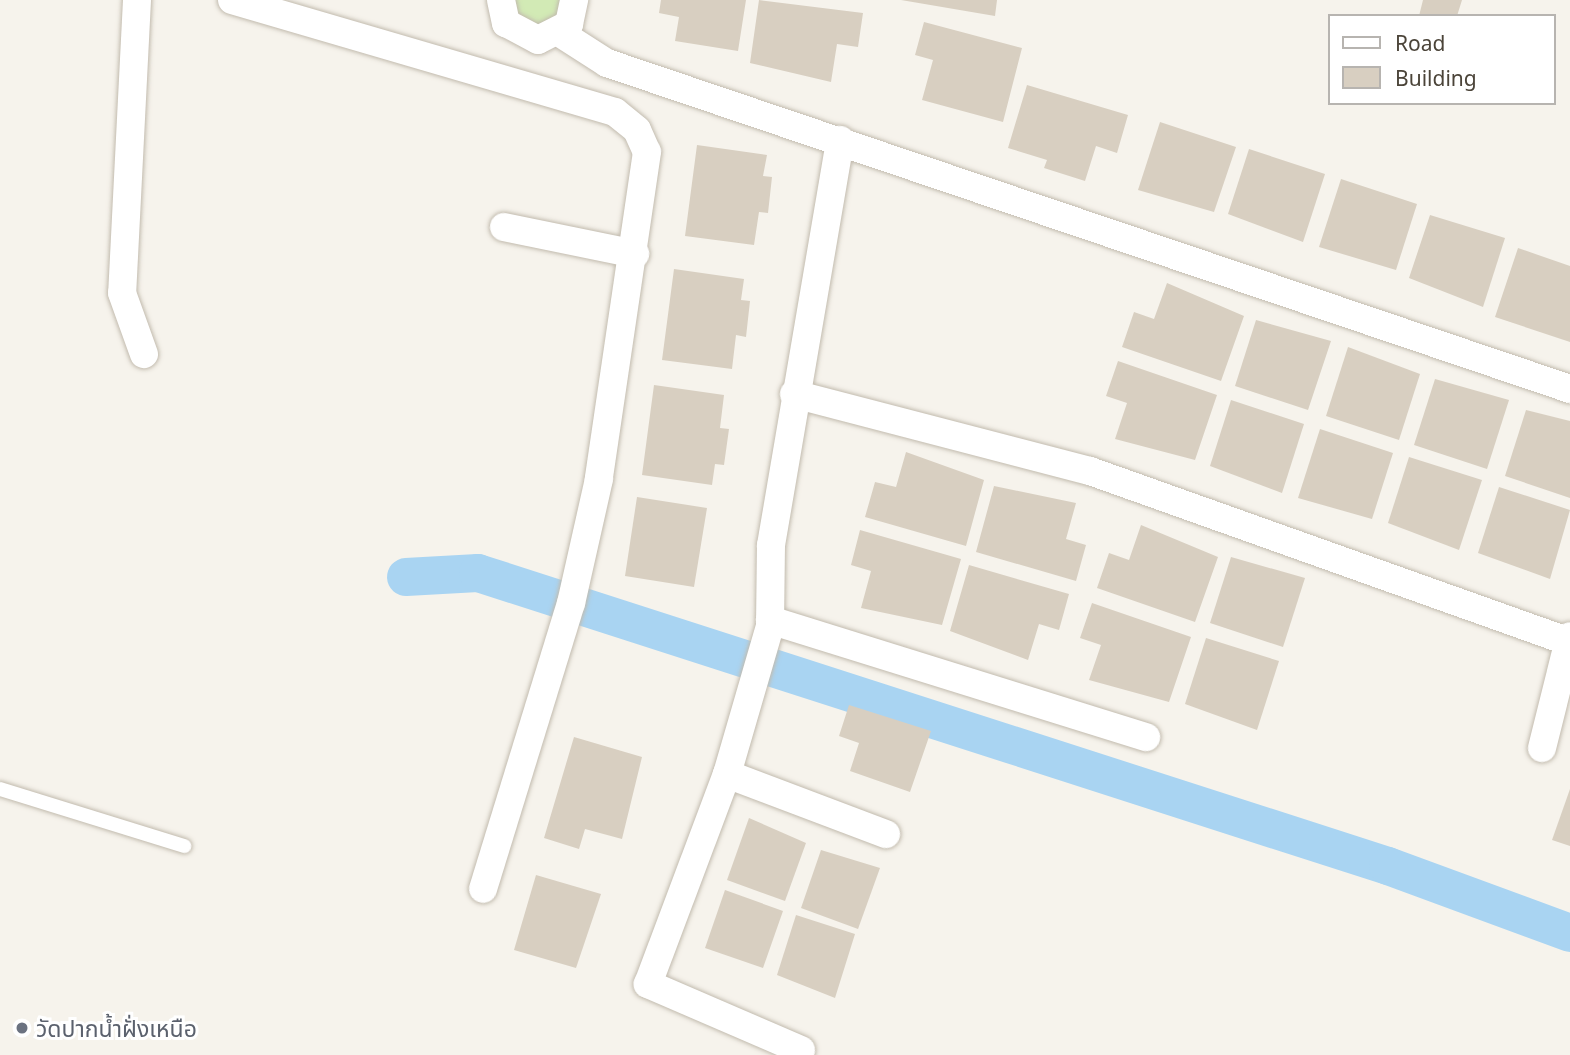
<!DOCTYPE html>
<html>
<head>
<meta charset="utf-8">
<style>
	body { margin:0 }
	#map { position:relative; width:1570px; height:1055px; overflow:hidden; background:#f6f3ec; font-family:"Noto Sans","Noto Sans Thai",sans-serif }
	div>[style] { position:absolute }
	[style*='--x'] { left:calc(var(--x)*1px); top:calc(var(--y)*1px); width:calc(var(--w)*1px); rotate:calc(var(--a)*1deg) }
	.green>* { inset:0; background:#d2eab5 }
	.canal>* { height:38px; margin:-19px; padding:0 19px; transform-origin:19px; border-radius:19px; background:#a9d4f2 }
	.building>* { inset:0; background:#d8cfc1 }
	.roads { filter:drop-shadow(0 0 2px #c2bbae) drop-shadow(0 0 2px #c2bbae) }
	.service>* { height:14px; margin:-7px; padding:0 7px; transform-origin:7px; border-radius:7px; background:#fff }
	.minor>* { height:28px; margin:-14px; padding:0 14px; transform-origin:14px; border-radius:14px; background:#fff }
	.dots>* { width:19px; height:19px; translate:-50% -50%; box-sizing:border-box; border:4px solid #fff; border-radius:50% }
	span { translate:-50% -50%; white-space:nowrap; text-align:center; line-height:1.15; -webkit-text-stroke:6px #fff; paint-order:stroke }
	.worship-label { font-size:23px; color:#5b616d }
	.left { translate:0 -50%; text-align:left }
	.legend { position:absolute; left:1328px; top:14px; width:228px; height:91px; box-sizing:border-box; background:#fff; border:2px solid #b7b4b0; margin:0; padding:9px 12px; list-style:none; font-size:21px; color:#4b4439 }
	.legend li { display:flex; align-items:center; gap:14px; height:35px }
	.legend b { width:35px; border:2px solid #b7b4b0 }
</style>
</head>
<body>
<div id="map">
	<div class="green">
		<div style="clip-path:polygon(510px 0,566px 0,565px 11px,546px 29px,520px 23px)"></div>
	</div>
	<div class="canal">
		<div style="--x:406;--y:577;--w:72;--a:-3.2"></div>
		<div style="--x:478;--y:573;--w:956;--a:17.85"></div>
		<div style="--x:1388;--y:866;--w:194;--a:20.2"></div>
	</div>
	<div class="building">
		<div style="clip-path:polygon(661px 0,746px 0,738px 51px,675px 41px,679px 17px,659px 13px)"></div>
		<div style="clip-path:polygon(759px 0,863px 13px,858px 47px,837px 44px,831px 82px,750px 63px)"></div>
		<div style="clip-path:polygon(901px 0,997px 0,995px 16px)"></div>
		<div style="clip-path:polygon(1423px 0,1462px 0,1457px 16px,1419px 16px)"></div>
		<div style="clip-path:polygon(924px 22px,1022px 48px,1003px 122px,922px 100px,933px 60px,915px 55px)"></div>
		<div style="clip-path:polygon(1027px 85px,1128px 115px,1117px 153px,1096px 146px,1085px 181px,1044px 168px,1047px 160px,1008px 148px)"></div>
		<div style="clip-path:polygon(1160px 122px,1236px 147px,1214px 212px,1138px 190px)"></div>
		<div style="clip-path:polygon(697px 145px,767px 155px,763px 176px,772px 177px,768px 213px,759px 212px,754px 245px,685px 236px)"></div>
		<div style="clip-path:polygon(1249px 149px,1325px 174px,1303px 242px,1228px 214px)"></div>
		<div style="clip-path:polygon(1341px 179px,1417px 204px,1396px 270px,1319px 247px)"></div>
		<div style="clip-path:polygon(1430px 215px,1505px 238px,1483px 307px,1409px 278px)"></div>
		<div style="clip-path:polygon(1518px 248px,1570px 266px,1570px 342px,1495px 317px)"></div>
		<div style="clip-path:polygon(674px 269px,744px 279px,741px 300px,750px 301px,746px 337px,736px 335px,732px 369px,662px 360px)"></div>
		<div style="clip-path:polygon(1167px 283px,1244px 316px,1221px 381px,1122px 347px,1134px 312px,1154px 319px)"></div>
		<div style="clip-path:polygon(1256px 320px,1331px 341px,1308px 410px,1235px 386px)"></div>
		<div style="clip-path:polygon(1348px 347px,1420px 374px,1399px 440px,1326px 416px)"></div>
		<div style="clip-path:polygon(1118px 361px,1217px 395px,1195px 460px,1115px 439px,1127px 403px,1106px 396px)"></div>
		<div style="clip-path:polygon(1435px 379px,1509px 400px,1487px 469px,1414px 445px)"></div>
		<div style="clip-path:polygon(654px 385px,724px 395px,720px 428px,729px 429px,724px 465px,715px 464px,712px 485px,642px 475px)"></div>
		<div style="clip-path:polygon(1231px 400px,1304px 424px,1282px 493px,1210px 466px)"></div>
		<div style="clip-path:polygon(1526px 410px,1570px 421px,1570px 498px,1505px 476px)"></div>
		<div style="clip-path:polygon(1320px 429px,1393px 453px,1372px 519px,1298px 498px)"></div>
		<div style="clip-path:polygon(906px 452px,984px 480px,966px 546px,865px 517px,875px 482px,896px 487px)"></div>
		<div style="clip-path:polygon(1409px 457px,1482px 480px,1459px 550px,1388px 523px)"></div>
		<div style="clip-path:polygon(994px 486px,1076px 503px,1066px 539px,1086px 545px,1076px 581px,976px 552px)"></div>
		<div style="clip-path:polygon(1499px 487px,1570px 510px,1550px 579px,1478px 553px)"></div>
		<div style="clip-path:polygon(637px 497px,707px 508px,694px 587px,625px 576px)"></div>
		<div style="clip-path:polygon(1141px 525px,1218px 557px,1195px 622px,1097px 588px,1109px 553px,1129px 560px)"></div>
		<div style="clip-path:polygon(860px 530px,961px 559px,942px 625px,861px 608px,871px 571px,851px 565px)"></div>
		<div style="clip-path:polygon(1231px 557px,1305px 578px,1283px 647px,1210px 623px)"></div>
		<div style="clip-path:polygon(969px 565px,1069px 594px,1059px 630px,1039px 624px,1028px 660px,950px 631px)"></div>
		<div style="clip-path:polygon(1092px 603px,1191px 637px,1169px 702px,1089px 680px,1101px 645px,1080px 638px)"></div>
		<div style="clip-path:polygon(1206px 638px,1279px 661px,1257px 730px,1185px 704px)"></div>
		<div style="clip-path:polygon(849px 705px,931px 731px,910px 792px,850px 771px,859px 743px,839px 736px)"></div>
		<div style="clip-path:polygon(574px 737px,642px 757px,622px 839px,585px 829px,579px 849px,544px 838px)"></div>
		<div style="clip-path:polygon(1570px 789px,1570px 846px,1552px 840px)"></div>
		<div style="clip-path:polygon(749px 818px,806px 843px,785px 901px,727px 880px)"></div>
		<div style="clip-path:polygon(821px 850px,880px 868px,858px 929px,801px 908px)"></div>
		<div style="clip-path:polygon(536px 875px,601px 894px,576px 968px,514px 950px)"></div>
		<div style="clip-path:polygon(725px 890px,783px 911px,763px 968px,705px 948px)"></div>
		<div style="clip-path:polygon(796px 915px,855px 934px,835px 998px,777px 975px)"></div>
	</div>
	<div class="roads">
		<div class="service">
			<div style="--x:0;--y:789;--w:193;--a:17.2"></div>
		</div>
		<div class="minor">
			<div style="--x:137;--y:0;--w:293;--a:92.9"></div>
			<div style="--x:122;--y:293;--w:65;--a:70.2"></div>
			<div style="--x:232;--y:0;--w:399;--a:16.3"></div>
			<div style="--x:615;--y:112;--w:28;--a:39"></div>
			<div style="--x:637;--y:130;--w:24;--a:66"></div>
			<div style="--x:647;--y:152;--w:331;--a:98.4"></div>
			<div style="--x:599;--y:479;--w:127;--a:102.7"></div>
			<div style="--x:571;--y:603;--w:299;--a:107.1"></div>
			<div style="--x:501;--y:0;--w:24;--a:78"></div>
			<div style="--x:506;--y:23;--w:36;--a:28"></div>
			<div style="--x:538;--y:40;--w:35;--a:-27"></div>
			<div style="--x:569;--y:24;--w:25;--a:-78"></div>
			<div style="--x:560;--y:33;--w:56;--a:32.6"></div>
			<div style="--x:607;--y:63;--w:1017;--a:18.7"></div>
			<div style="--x:504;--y:227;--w:134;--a:11.6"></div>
			<div style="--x:794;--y:394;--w:306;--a:14.6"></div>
			<div style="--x:1090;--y:471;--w:510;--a:19.61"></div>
			<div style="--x:770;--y:620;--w:394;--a:17.3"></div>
			<div style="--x:1542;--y:748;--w:115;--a:-76"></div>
			<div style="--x:727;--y:774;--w:170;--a:20.7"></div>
			<div style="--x:801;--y:1050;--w:167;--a:-156.7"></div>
			<div style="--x:648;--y:984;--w:224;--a:-69.4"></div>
			<div style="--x:727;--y:774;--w:154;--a:-73.8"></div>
			<div style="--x:770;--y:626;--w:81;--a:-89.3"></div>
			<div style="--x:771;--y:545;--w:411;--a:-80.3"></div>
		</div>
	</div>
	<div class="dots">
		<div style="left:22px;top:1028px;background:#6b7280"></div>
	</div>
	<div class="worship-label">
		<span class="left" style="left:36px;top:1028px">วัดปากน้ำฝั่งเหนือ</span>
	</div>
	<ul class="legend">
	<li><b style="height:9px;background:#fff"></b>Road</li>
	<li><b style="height:19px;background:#d8cfc1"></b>Building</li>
	</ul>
</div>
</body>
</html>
